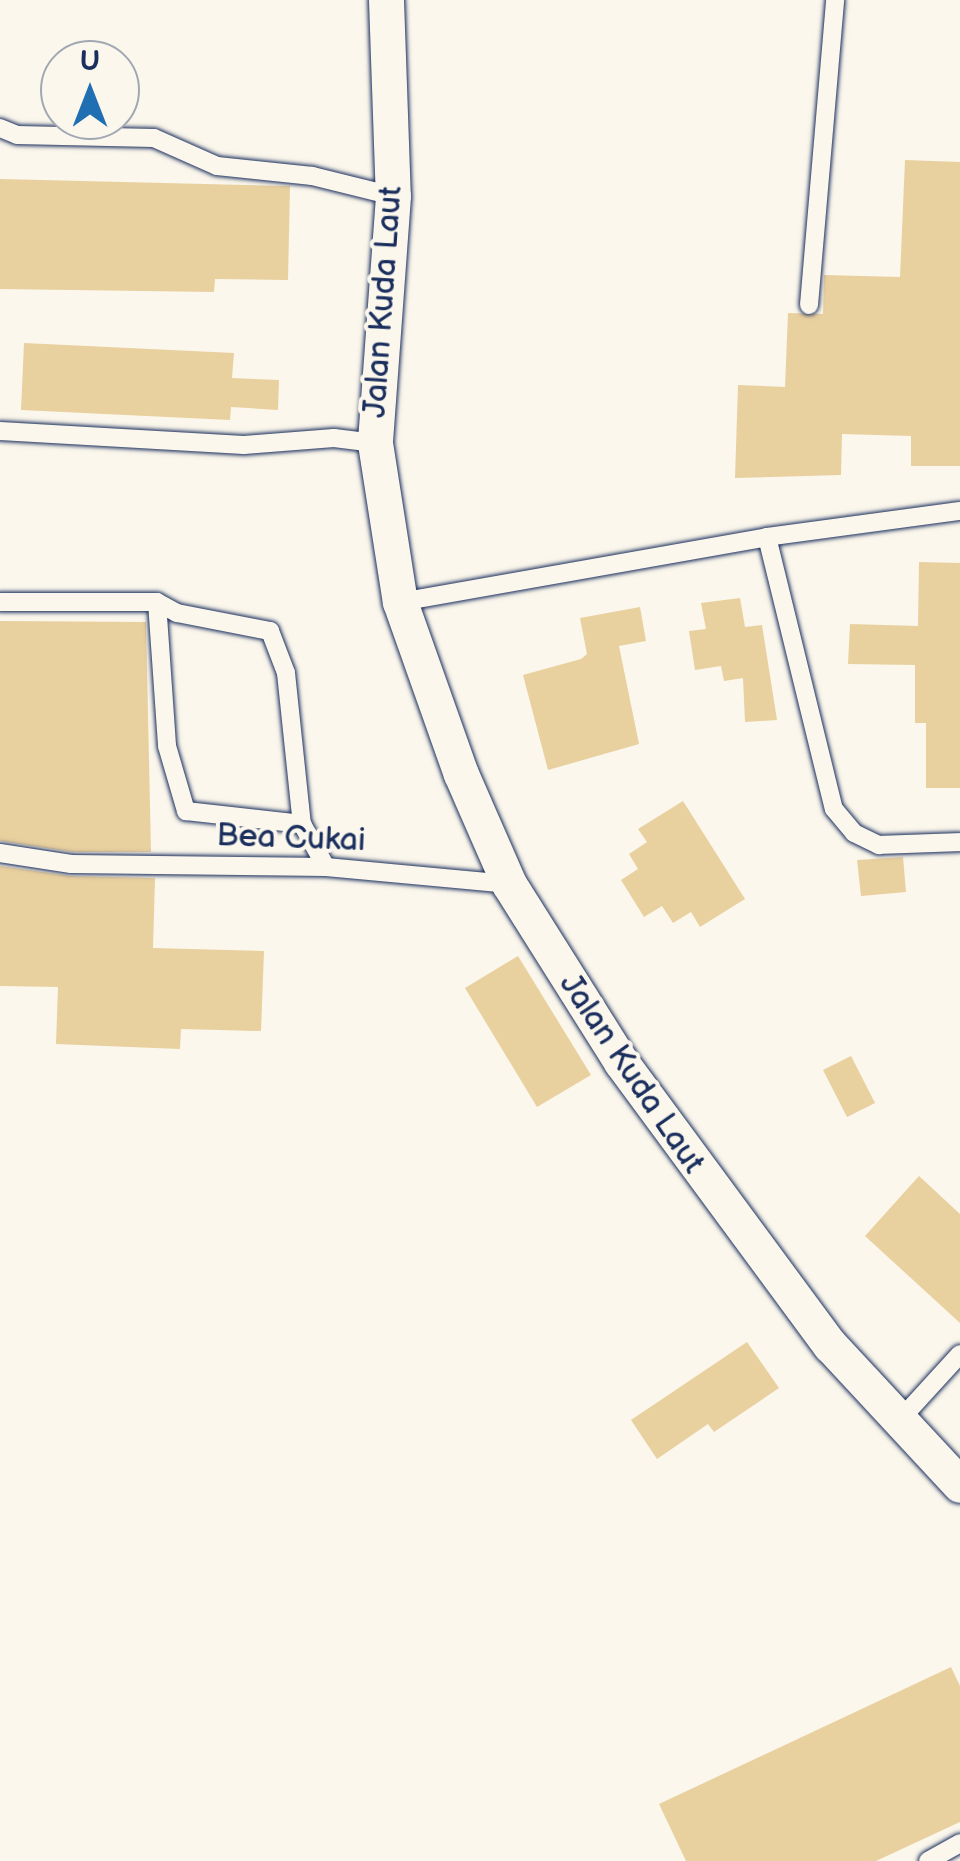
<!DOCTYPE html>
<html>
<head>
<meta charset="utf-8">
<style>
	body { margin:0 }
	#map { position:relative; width:960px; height:1861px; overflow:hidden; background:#fbf7ec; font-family:"Balsamiq Sans",sans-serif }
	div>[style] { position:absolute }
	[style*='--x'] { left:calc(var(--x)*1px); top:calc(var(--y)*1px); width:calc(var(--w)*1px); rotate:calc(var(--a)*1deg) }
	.building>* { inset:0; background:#e9d09f }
	.roads { filter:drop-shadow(0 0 2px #1b2f5e) drop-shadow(0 0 2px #1b2f5e) }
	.lane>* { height:18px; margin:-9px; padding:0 9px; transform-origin:9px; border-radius:9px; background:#fbf7ec }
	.street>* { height:35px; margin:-17.5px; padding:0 17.5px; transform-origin:17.5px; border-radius:17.5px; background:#fbf7ec }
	span { translate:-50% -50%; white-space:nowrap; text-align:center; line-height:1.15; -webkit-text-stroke:8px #fbf7ec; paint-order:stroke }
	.street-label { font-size:32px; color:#1b2f5e }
	.north { position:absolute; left:40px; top:40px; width:100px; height:100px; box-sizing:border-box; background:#fbf7ec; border:2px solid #a1a7b3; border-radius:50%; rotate:0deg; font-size:28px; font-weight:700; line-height:40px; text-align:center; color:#1b2f5e }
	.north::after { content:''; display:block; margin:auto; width:35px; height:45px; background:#1f6fb2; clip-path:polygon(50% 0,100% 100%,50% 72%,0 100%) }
</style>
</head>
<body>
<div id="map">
	<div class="building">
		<div style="clip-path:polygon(905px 160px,960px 162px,960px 466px,911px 466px,911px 436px,842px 434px,841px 475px,735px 478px,738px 385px,785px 387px,788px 313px,823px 314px,824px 275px,900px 277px)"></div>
		<div style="clip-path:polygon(0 179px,290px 186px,288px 280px,215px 279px,214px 292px,0 289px)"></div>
		<div style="clip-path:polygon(24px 343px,234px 353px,232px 378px,279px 380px,278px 410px,231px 407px,230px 420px,21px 410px)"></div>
		<div style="clip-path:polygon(919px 562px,960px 563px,960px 788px,926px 788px,926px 723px,915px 723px,915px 665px,848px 664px,850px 624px,918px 626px)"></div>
		<div style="clip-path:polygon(740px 598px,745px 627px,762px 625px,777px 720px,745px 722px,743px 678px,724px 681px,721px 666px,695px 670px,689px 631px,706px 629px,701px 603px)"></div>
		<div style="clip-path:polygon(640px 607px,646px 641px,619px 646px,639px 744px,548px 770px,523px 675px,581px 659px,587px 654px,580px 618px)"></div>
		<div style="clip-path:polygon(0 621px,146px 622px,151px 852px,72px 852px,0 841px)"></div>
		<div style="clip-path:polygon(683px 801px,745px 899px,700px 927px,691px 912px,673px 923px,662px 906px,644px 917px,621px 880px,638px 869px,629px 854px,647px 842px,638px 829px)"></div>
		<div style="clip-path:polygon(903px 857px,906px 892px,861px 896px,857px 860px)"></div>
		<div style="clip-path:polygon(0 866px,71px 876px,155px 878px,153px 948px,264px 951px,261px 1031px,181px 1029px,180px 1049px,56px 1044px,58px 987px,0 986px)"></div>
		<div style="clip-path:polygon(518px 956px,591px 1075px,537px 1107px,465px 988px)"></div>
		<div style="clip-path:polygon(851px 1056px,875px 1103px,847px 1117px,823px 1070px)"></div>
		<div style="clip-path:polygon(919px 1176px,960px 1214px,960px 1323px,865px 1236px)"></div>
		<div style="clip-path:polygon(747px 1342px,779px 1388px,714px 1432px,708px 1424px,657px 1459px,631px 1420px)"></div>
		<div style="clip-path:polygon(951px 1667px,960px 1686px,960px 1822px,876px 1861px,686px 1861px,659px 1804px)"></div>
	</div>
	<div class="roads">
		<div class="lane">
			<div style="--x:0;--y:128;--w:18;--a:22"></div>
			<div style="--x:17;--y:135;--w:137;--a:1.3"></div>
			<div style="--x:154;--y:138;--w:69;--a:24"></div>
			<div style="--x:217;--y:166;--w:96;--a:6"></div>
			<div style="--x:312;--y:176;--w:83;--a:13.9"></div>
			<div style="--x:809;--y:305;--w:306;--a:-85.1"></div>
			<div style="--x:0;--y:431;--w:244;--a:3.3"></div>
			<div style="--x:244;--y:445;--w:90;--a:-4.4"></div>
			<div style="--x:334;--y:438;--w:41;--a:7"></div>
			<div style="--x:767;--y:537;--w:280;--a:76.2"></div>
			<div style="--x:834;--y:809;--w:31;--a:50"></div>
			<div style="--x:854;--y:833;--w:28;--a:26"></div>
			<div style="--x:879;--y:845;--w:81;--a:-2.1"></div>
			<div style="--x:0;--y:602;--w:157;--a:0"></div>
			<div style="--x:157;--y:602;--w:23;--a:29"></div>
			<div style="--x:177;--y:613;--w:95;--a:11"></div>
			<div style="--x:270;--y:631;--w:45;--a:69.1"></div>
			<div style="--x:286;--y:673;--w:152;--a:84"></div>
			<div style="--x:302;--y:824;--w:49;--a:60.8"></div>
			<div style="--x:157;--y:602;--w:144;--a:86"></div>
			<div style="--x:167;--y:746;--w:68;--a:73.7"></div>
			<div style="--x:186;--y:811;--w:117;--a:6.4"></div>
			<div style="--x:400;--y:602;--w:373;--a:-10"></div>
			<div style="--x:767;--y:537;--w:195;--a:-7.7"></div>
			<div style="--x:0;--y:853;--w:72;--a:8.8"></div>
			<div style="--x:71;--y:864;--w:255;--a:0.7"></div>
			<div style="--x:326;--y:867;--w:184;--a:5.3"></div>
			<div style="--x:898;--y:1422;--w:92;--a:-47.6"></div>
			<div style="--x:928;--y:1861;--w:37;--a:-29"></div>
		</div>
		<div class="street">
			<div style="--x:386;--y:0;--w:196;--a:88"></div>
			<div style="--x:393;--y:196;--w:248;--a:94.2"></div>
			<div style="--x:375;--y:443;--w:161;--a:81.1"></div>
			<div style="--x:400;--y:602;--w:182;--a:70.5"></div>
			<div style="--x:461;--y:774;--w:120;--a:66.4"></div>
			<div style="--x:509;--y:884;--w:210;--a:57.8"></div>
			<div style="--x:621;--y:1062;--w:352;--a:53.6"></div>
			<div style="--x:830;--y:1345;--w:191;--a:47.1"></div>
		</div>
	</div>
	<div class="street-label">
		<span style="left:384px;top:302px;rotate:-86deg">Jalan Kuda Laut</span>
		<span style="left:291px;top:839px;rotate:2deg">Bea Cukai</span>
		<span style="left:631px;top:1074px;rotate:56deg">Jalan Kuda Laut</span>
	</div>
	<div class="north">U</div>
</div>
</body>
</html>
